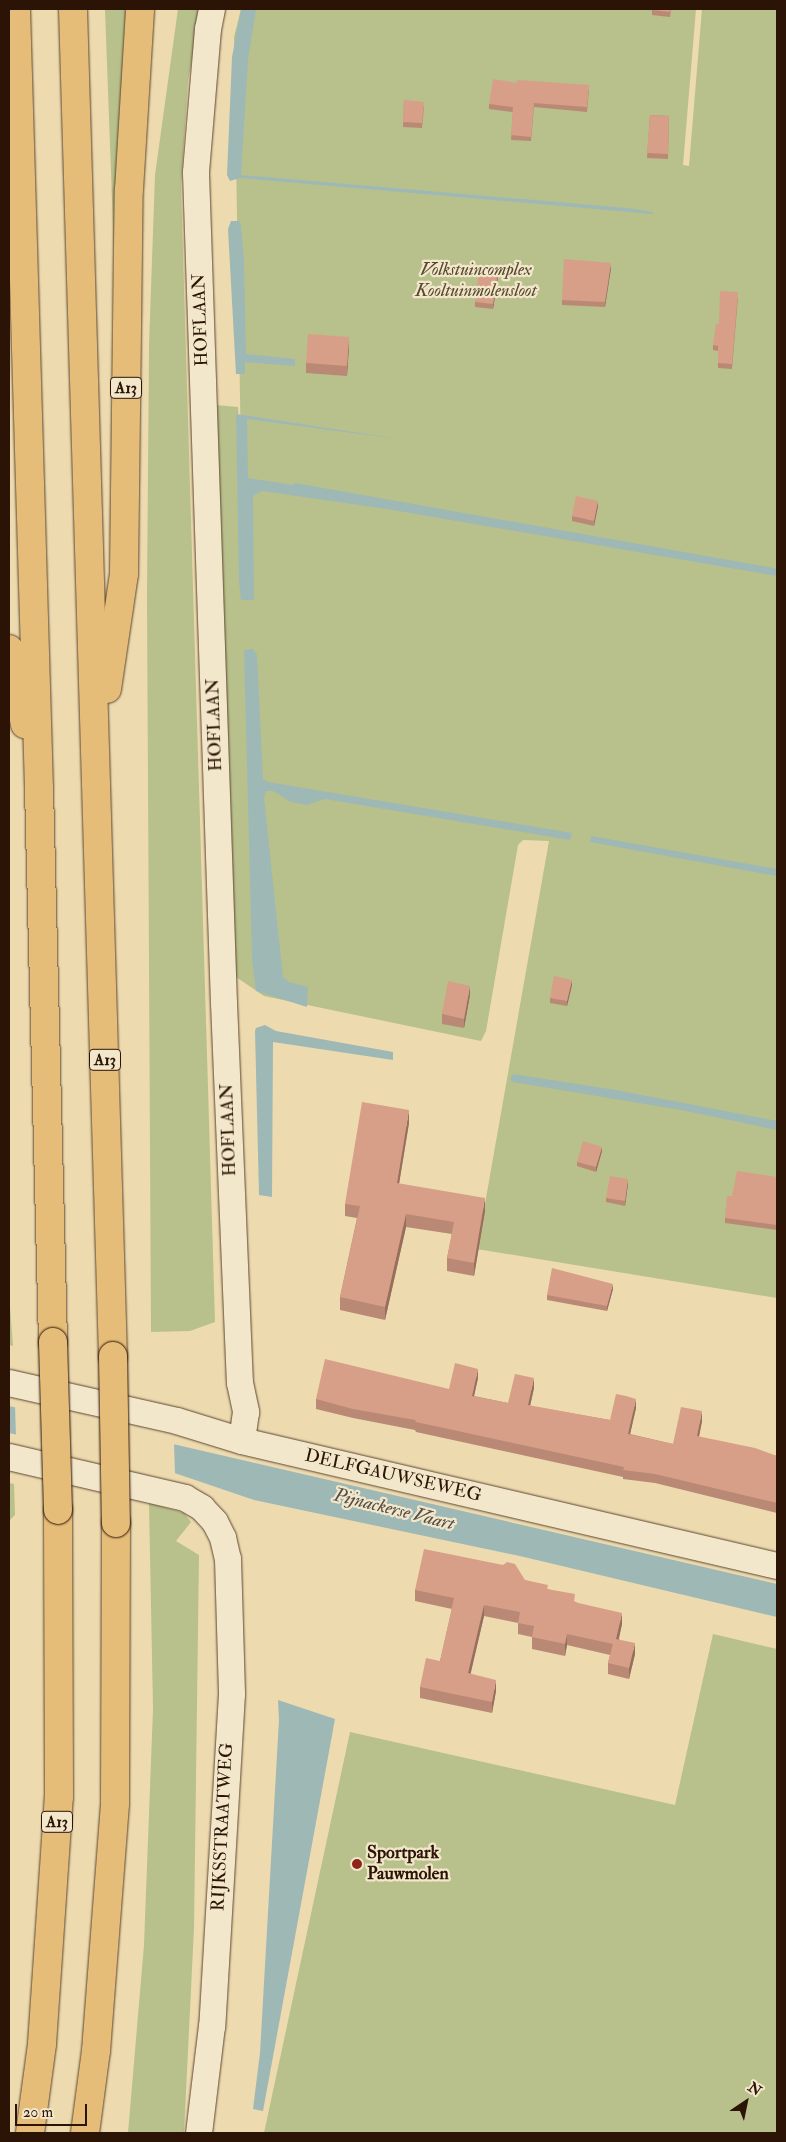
<!DOCTYPE html>
<html>
<head>
<meta charset="utf-8">
<style>
	body { margin:0 }
	#map { position:relative; width:786px; height:2142px; overflow:hidden; background:#eddaaf; font-family:"IM FELL Double Pica",serif }
	div>[style] { position:absolute }
	[style*='--x'] { left:calc(var(--x)*1px); top:calc(var(--y)*1px); width:calc(var(--w)*1px); rotate:calc(var(--a)*1deg) }
	.green>* { inset:0; background:#b8c08b }
	.water>* { inset:0; background:#9eb8b6 }
	.pier>* { inset:0; background:#eddaaf }
	.roads { filter:drop-shadow(0 0 1px #5c4630) drop-shadow(0 0 1px #5c4630) }
	.minor>* { height:26px; margin:-13px; padding:0 13px; transform-origin:13px; border-radius:13px; background:#f3e7cb }
	.highway>* { height:28px; margin:-14px; padding:0 14px; transform-origin:14px; border-radius:14px; background:#e6bd78 }
	.bridges { filter:drop-shadow(0 0 1px #2b1406) drop-shadow(0 0 1px #2b1406) }
	.highway-bridge>* { height:28px; margin:-14px; padding:0 14px; transform-origin:14px; border-radius:14px; background:#e6bd78 }
	.wall>* { inset:0; background:#b98975 }
	.shaded-wall>* { inset:0; background:#966f5f }
	.building>* { inset:0; background:#d79f88 }
	.dots>* { width:14px; height:14px; translate:-50% -50%; box-sizing:border-box; border:2px solid #f3e7cb; border-radius:50% }
	span { translate:-50% -50%; white-space:nowrap; text-align:center; line-height:1.15; -webkit-text-stroke:4.5px #f3e7cb; paint-order:stroke }
	.shield-label span { padding:1px 4px; background:#f3e7cb; border:1px solid; border-radius:4px; -webkit-text-stroke-width:0 }
	.shield-label { font-size:16px; color:#2b1406; font-weight:700 }
	.park-label { font-size:18px; color:#55482e; font-style:italic }
	.street-label { font-size:18px; color:#2b1406 }
	.poi-label { font-size:18px; color:#2b1406; font-weight:700 }
	.left { translate:0 -50%; text-align:left }
	.water-label { font-size:19px; color:#534d44; font-style:italic }
	.frame { position:absolute; inset:0; border:10px solid #2b1406; pointer-events:none }
	.north { position:absolute; left:721px; top:2077px; width:50px; height:50px; -webkit-text-stroke:4px #f3e7cb; paint-order:stroke; rotate:34deg; font-size:14px; font-weight:700; line-height:20px; text-align:center; color:#2b1406 }
	.north::after { content:''; display:block; margin:auto; width:18px; height:22px; background:#2b1406; clip-path:polygon(50% 0,100% 100%,50% 72%,0 100%) }
	.scale { position:absolute; left:15px; top:2104px; width:72px; height:22px; box-sizing:border-box; border:2px solid #2b1406; border-top:0; padding-left:6px; font-size:15px; line-height:18px; white-space:nowrap; color:#2b1406; -webkit-text-stroke:4px #f3e7cb; paint-order:stroke }
</style>
</head>
<body>
<div id="map">
	<div class="green">
		<div style="clip-path:polygon(105px 9px,135px 9px,115px 280px)"></div>
		<div style="clip-path:polygon(178px 9px,201px 9px,188px 81px,181px 186px,215px 1322px,190px 1331px,151px 1332px,147px 598px,149px 346px,155px 175px)"></div>
		<div style="clip-path:polygon(241px 9px,696px 9px,683px 165px,689px 166px,702px 9px,777px 9px,777px 1298px,477px 1249px,549px 841px,523px 840px,518px 845px,486px 1031px,481px 1041px,264px 996px,236px 977px,215px 405px,238px 407px,241px 455px,234px 37px)"></div>
		<div style="clip-path:polygon(9px 1102px,10px 1307px,13px 1346px,9px 1345px)"></div>
		<div style="clip-path:polygon(9px 1483px,14px 1484px,15px 1515px,9px 1521px)"></div>
		<div style="clip-path:polygon(149px 1503px,184px 1513px,191px 1522px,176px 1541px,199px 1555px,194px 1928px,184px 2133px,128px 2133px,144px 1945px,153px 1709px)"></div>
		<div style="clip-path:polygon(713px 1634px,777px 1649px,777px 2133px,264px 2133px,350px 1732px,675px 1805px)"></div>
	</div>
	<div class="water">
		<div style="clip-path:polygon(241px 9px,256px 9px,248px 60px,241px 175px,627px 208px,653px 212px,653px 214px,240px 178px,230px 181px,227px 175px,232px 57px)"></div>
		<div style="clip-path:polygon(231px 221px,239px 221px,241px 225px,244px 261px,246px 354px,295px 359px,295px 366px,245px 362px,245px 374px,236px 374px,228px 229px)"></div>
		<div style="clip-path:polygon(236px 414px,405px 440px,247px 419px,248px 478px,293px 485px,295px 483px,774px 568px,777px 569px,777px 576px,387px 509px,262px 491px,253px 496px,254px 600px,241px 600px,239px 581px)"></div>
		<div style="clip-path:polygon(253px 649px,257px 655px,263px 779px,268px 782px,572px 833px,570px 840px,325px 799px,307px 805px,291px 802px,273px 791px,266px 791px,264px 798px,283px 977px,289px 982px,308px 987px,307px 1007px,256px 991px,252px 959px,244px 650px)"></div>
		<div style="clip-path:polygon(591px 836px,777px 869px,777px 876px,590px 842px)"></div>
		<div style="clip-path:polygon(265px 1025px,276px 1031px,393px 1052px,393px 1060px,273px 1042px,272px 1197px,259px 1195px,255px 1031px,256px 1028px)"></div>
		<div style="clip-path:polygon(513px 1074px,616px 1090px,777px 1121px,777px 1130px,681px 1110px,513px 1082px,510px 1079px)"></div>
		<div style="clip-path:polygon(9px 1406px,777px 1584px,777px 1617px,524px 1557px,254px 1500px,154px 1466px,9px 1433px)"></div>
		<div style="clip-path:polygon(278px 1700px,335px 1719px,263px 2111px,253px 2109px,260px 2053px,279px 1720px)"></div>
	</div>
	<div class="pier">
		<div style="clip-path:polygon(15px 1405px,174px 1441px,175px 1476px,153px 1469px,16px 1437px)"></div>
	</div>
	<div class="roads">
		<div class="minor">
			<div style="--x:212;--y:9;--w:20;--a:101"></div>
			<div style="--x:208;--y:29;--w:144;--a:94.8"></div>
			<div style="--x:196;--y:173;--w:830;--a:88.07"></div>
			<div style="--x:224;--y:1003;--w:380;--a:87.6"></div>
			<div style="--x:240;--y:1383;--w:30;--a:78"></div>
			<div style="--x:246;--y:1412;--w:29;--a:98"></div>
			<div style="--x:9;--y:1383;--w:172;--a:12.7"></div>
			<div style="--x:177;--y:1421;--w:68;--a:17.1"></div>
			<div style="--x:242;--y:1441;--w:549;--a:13.15"></div>
			<div style="--x:9;--y:1457;--w:181;--a:13.1"></div>
			<div style="--x:185;--y:1498;--w:20;--a:30"></div>
			<div style="--x:202;--y:1508;--w:19;--a:47"></div>
			<div style="--x:215;--y:1522;--w:18;--a:63"></div>
			<div style="--x:223;--y:1538;--w:22;--a:77"></div>
			<div style="--x:228;--y:1559;--w:135;--a:88.3"></div>
			<div style="--x:232;--y:1694;--w:333;--a:93.4"></div>
			<div style="--x:212;--y:2026;--w:108;--a:96.9"></div>
		</div>
		<div class="highway">
			<div style="--x:16;--y:9;--w:780;--a:88.31"></div>
			<div style="--x:39;--y:789;--w:553;--a:88.55"></div>
			<div style="--x:73;--y:9;--w:1348;--a:88.3"></div>
			<div style="--x:9;--y:649;--w:77;--a:78"></div>
			<div style="--x:107;--y:689;--w:116;--a:-81.6"></div>
			<div style="--x:124;--y:574;--w:384;--a:-89.3"></div>
			<div style="--x:129;--y:190;--w:181;--a:-86.5"></div>
			<div style="--x:30;--y:2133;--w:90;--a:-82.3"></div>
			<div style="--x:42;--y:2044;--w:248;--a:-86.1"></div>
			<div style="--x:59;--y:1797;--w:287;--a:-90.2"></div>
			<div style="--x:85;--y:2133;--w:83;--a:-82.4"></div>
			<div style="--x:96;--y:2051;--w:249;--a:-85.6"></div>
			<div style="--x:115;--y:1803;--w:280;--a:-89.8"></div>
		</div>
	</div>
	<div class="bridges">
		<div class="highway-bridge">
			<div style="--x:53;--y:1342;--w:168;--a:88.3"></div>
			<div style="--x:113;--y:1356;--w:167;--a:89"></div>
		</div>
	</div>
	<div class="wall">
		<div style="clip-path:polygon(652px 9px,671px 9px,670px 17px,652px 15px)"></div>
		<div style="clip-path:polygon(589px 90px,587px 112px,534px 107px,531px 141px,511px 140px,513px 112px,489px 109px,489px 104px)"></div>
		<div style="clip-path:polygon(404px 100px,424px 107px,422px 128px,403px 127px)"></div>
		<div style="clip-path:polygon(650px 115px,669px 116px,668px 159px,647px 158px)"></div>
		<div style="clip-path:polygon(611px 268px,605px 307px,562px 305px,562px 300px)"></div>
		<div style="clip-path:polygon(498px 277px,493px 309px,475px 307px,475px 302px)"></div>
		<div style="clip-path:polygon(738px 297px,732px 369px,718px 368px,718px 351px,713px 350px,713px 345px,719px 324px)"></div>
		<div style="clip-path:polygon(349px 346px,347px 376px,306px 373px,306px 363px)"></div>
		<div style="clip-path:polygon(598px 506px,594px 526px,572px 521px,572px 516px)"></div>
		<div style="clip-path:polygon(572px 985px,567px 1006px,550px 1003px,550px 998px)"></div>
		<div style="clip-path:polygon(470px 995px,464px 1028px,442px 1024px,442px 1014px)"></div>
		<div style="clip-path:polygon(409px 1123px,399px 1184px,485px 1211px,474px 1276px,447px 1271px,447px 1258px,452px 1234px,406px 1227px,385px 1320px,340px 1310px,340px 1297px,357px 1218px,345px 1216px,345px 1204px)"></div>
		<div style="clip-path:polygon(602px 1151px,596px 1172px,577px 1166px,577px 1162px)"></div>
		<div style="clip-path:polygon(777px 1177px,777px 1230px,725px 1223px,725px 1218px)"></div>
		<div style="clip-path:polygon(628px 1184px,625px 1206px,606px 1202px,606px 1198px)"></div>
		<div style="clip-path:polygon(613px 1289px,607px 1311px,547px 1300px,547px 1295px)"></div>
		<div style="clip-path:polygon(478px 1378px,474px 1396px,508px 1403px,534px 1388px,530px 1406px,610px 1420px,636px 1408px,630px 1434px,673px 1444px,702px 1421px,699px 1437px,777px 1456px,777px 1513px,655px 1483px,623px 1479px,623px 1477px,416px 1432px,415px 1430px,353px 1418px,316px 1409px,316px 1399px,449px 1389px)"></div>
		<div style="clip-path:polygon(525px 1580px,548px 1589px,622px 1624px,619px 1639px,635px 1654px,629px 1679px,608px 1674px,608px 1663px,610px 1655px,567px 1645px,565px 1656px,532px 1649px,532px 1637px,518px 1634px,518px 1623px,484px 1616px,470px 1674px,496px 1691px,492px 1713px,420px 1698px,420px 1687px,440px 1661px,452px 1609px,415px 1601px,415px 1590px)"></div>
	</div>
	<div class="shaded-wall">
		<div style="clip-path:polygon(611px 263px,611px 268px,605px 307px,605px 302px)"></div>
		<div style="clip-path:polygon(498px 272px,498px 277px,493px 309px,493px 304px)"></div>
		<div style="clip-path:polygon(349px 337px,349px 346px,347px 376px,347px 366px)"></div>
		<div style="clip-path:polygon(598px 501px,598px 506px,594px 526px,594px 521px)"></div>
		<div style="clip-path:polygon(572px 980px,572px 985px,567px 1006px,567px 1001px)"></div>
		<div style="clip-path:polygon(470px 986px,470px 995px,464px 1028px,464px 1019px)"></div>
		<div style="clip-path:polygon(409px 1110px,409px 1123px,397px 1196px,397px 1183px)"></div>
		<div style="clip-path:polygon(602px 1147px,602px 1151px,596px 1172px,596px 1167px)"></div>
		<div style="clip-path:polygon(628px 1179px,628px 1184px,625px 1206px,625px 1201px)"></div>
		<div style="clip-path:polygon(485px 1198px,485px 1211px,474px 1276px,474px 1263px)"></div>
		<div style="clip-path:polygon(406px 1214px,406px 1227px,385px 1320px,385px 1307px)"></div>
		<div style="clip-path:polygon(613px 1284px,613px 1289px,607px 1311px,607px 1306px)"></div>
		<div style="clip-path:polygon(478px 1369px,478px 1378px,472px 1405px,472px 1396px)"></div>
		<div style="clip-path:polygon(534px 1378px,534px 1388px,528px 1415px,528px 1405px)"></div>
		<div style="clip-path:polygon(636px 1399px,636px 1408px,628px 1443px,628px 1434px)"></div>
		<div style="clip-path:polygon(702px 1411px,702px 1421px,697px 1446px,697px 1436px)"></div>
		<div style="clip-path:polygon(484px 1605px,484px 1616px,468px 1685px,468px 1673px)"></div>
		<div style="clip-path:polygon(622px 1613px,622px 1624px,616px 1650px,616px 1639px)"></div>
		<div style="clip-path:polygon(567px 1634px,567px 1645px,565px 1656px,565px 1644px)"></div>
		<div style="clip-path:polygon(635px 1643px,635px 1654px,629px 1679px,629px 1668px)"></div>
		<div style="clip-path:polygon(496px 1680px,496px 1691px,492px 1713px,492px 1702px)"></div>
	</div>
	<div class="building">
		<div style="clip-path:polygon(652px 9px,670px 9px,670px 12px,652px 10px)"></div>
		<div style="clip-path:polygon(493px 79px,517px 83px,517px 80px,589px 85px,587px 107px,534px 103px,531px 137px,511px 135px,513px 107px,489px 104px)"></div>
		<div style="clip-path:polygon(404px 100px,424px 102px,422px 123px,403px 122px)"></div>
		<div style="clip-path:polygon(650px 115px,669px 116px,668px 154px,647px 153px)"></div>
		<div style="clip-path:polygon(564px 259px,611px 263px,605px 302px,562px 300px)"></div>
		<div style="clip-path:polygon(479px 270px,498px 272px,493px 304px,475px 302px)"></div>
		<div style="clip-path:polygon(720px 291px,738px 292px,732px 364px,718px 363px,718px 346px,713px 345px,716px 324px,719px 324px)"></div>
		<div style="clip-path:polygon(308px 334px,349px 337px,347px 366px,306px 363px)"></div>
		<div style="clip-path:polygon(576px 496px,598px 501px,594px 521px,572px 516px)"></div>
		<div style="clip-path:polygon(554px 976px,572px 980px,567px 1001px,550px 998px)"></div>
		<div style="clip-path:polygon(448px 981px,470px 986px,464px 1019px,442px 1014px)"></div>
		<div style="clip-path:polygon(362px 1102px,409px 1110px,397px 1183px,485px 1198px,474px 1263px,447px 1258px,454px 1222px,406px 1214px,385px 1307px,340px 1297px,360px 1206px,345px 1204px)"></div>
		<div style="clip-path:polygon(583px 1141px,602px 1147px,596px 1167px,577px 1162px)"></div>
		<div style="clip-path:polygon(737px 1171px,777px 1177px,777px 1225px,725px 1218px,727px 1196px,732px 1196px)"></div>
		<div style="clip-path:polygon(610px 1176px,628px 1179px,625px 1201px,606px 1198px)"></div>
		<div style="clip-path:polygon(552px 1268px,613px 1284px,607px 1306px,547px 1295px)"></div>
		<div style="clip-path:polygon(325px 1359px,449px 1389px,455px 1363px,478px 1369px,472px 1396px,508px 1403px,515px 1374px,534px 1378px,528px 1405px,610px 1420px,616px 1394px,626px 1396px,636px 1399px,628px 1434px,673px 1444px,681px 1407px,702px 1411px,697px 1436px,755px 1448px,777px 1456px,777px 1503px,655px 1474px,623px 1470px,624px 1467px,416px 1422px,415px 1420px,353px 1409px,316px 1399px)"></div>
		<div style="clip-path:polygon(424px 1549px,503px 1565px,507px 1562px,515px 1564px,525px 1580px,548px 1585px,547px 1589px,575px 1594px,574px 1602px,622px 1613px,616px 1639px,635px 1643px,629px 1668px,608px 1663px,613px 1644px,567px 1634px,565px 1644px,532px 1637px,534px 1626px,518px 1623px,520px 1612px,484px 1605px,468px 1673px,496px 1680px,492px 1702px,420px 1687px,426px 1658px,440px 1661px,454px 1598px,415px 1590px)"></div>
	</div>
	<div class="dots">
		<div style="left:357px;top:1864px;background:#8f2418"></div>
	</div>
	<div class="shield-label">
		<span style="left:126px;top:388px">A13</span>
		<span style="left:105px;top:1060px">A13</span>
		<span style="left:57px;top:1822px">A13</span>
	</div>
	<div class="park-label">
		<span style="left:476px;top:281px">Volkstuincomplex<br>Kooltuinmolensloot</span>
	</div>
	<div class="street-label">
		<span style="left:201px;top:320px;rotate:-92deg">HOFLAAN</span>
		<span style="left:215px;top:725px;rotate:-92deg">HOFLAAN</span>
		<span style="left:229px;top:1130px;rotate:-92deg">HOFLAAN</span>
		<span style="left:393px;top:1476px;rotate:13deg">DELFGAUWSEWEG</span>
		<span style="left:223px;top:1827px;rotate:-87deg">RIJKSSTRAATWEG</span>
	</div>
	<div class="poi-label">
		<span class="left" style="left:367px;top:1864px">Sportpark<br>Pauwmolen</span>
	</div>
	<div class="water-label">
		<span style="left:394px;top:1510px;rotate:14deg">Pijnackerse Vaart</span>
	</div>
	<div class="frame"></div>
	<div class="north">N</div>
	<div class="scale">20 m</div>
</div>
</body>
</html>
